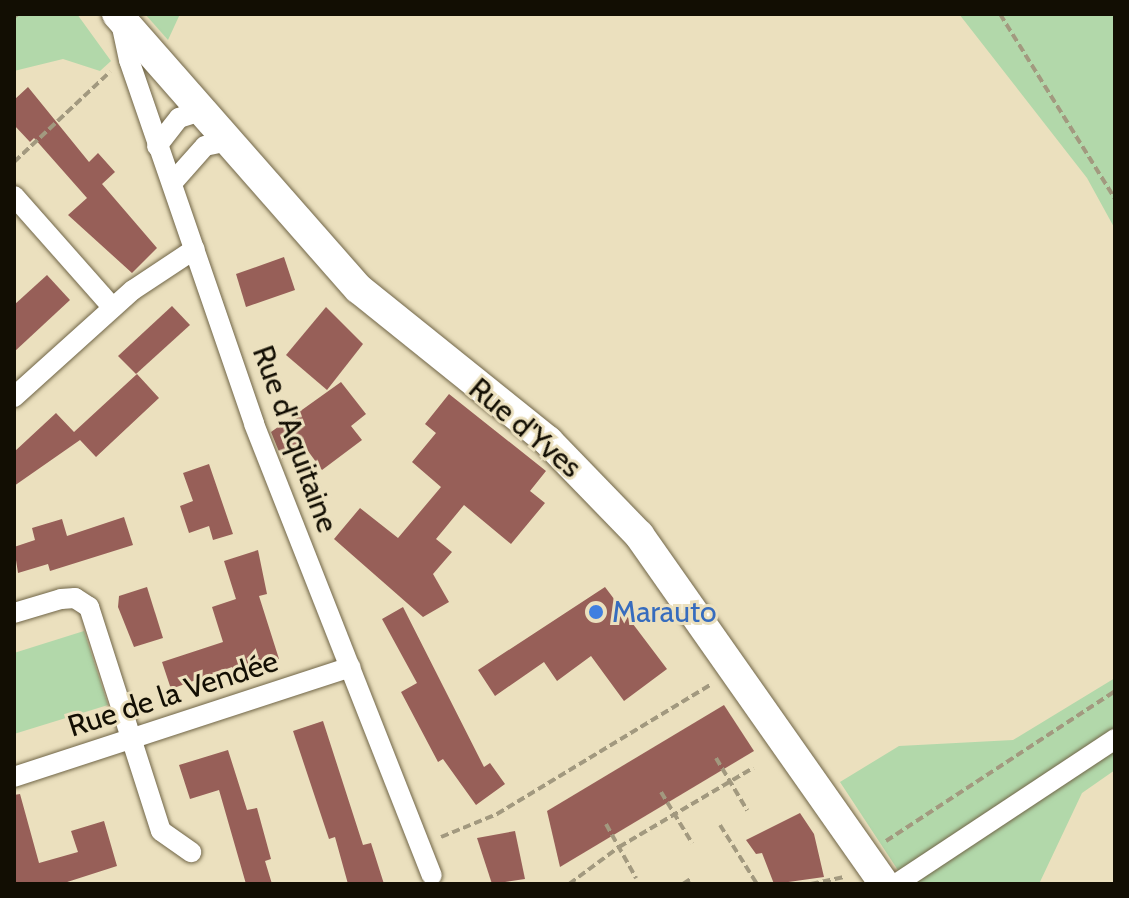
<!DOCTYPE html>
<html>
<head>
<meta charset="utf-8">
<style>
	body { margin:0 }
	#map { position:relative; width:1129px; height:898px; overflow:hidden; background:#ebe0be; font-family:Cabin,sans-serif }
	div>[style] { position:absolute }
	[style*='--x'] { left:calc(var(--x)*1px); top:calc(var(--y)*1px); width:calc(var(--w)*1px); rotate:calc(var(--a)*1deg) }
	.green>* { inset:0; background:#b2d8aa }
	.building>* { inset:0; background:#975f58 }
	.path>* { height:4px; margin-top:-2px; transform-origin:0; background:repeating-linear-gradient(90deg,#a2997f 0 8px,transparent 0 12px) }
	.roads { filter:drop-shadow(0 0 2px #706547) drop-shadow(0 0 2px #706547) }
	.street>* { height:20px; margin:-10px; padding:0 10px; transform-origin:10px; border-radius:10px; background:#fff }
	.secondary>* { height:30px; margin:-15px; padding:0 15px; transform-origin:15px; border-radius:15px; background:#fff }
	.dots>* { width:22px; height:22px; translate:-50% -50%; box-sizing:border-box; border:4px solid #ebe0be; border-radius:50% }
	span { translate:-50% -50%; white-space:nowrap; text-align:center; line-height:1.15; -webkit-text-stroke:6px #ebe0be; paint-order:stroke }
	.street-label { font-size:30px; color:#120e03 }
	.shop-label { font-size:30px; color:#366cbe }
	.left { translate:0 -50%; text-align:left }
	.frame { position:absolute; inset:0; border:16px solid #120e03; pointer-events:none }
</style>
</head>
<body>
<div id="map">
	<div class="green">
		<div style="clip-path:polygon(14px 14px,77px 14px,111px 61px,100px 71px,63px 59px,14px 71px)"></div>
		<div style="clip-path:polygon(145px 14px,180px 14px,168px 40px)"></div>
		<div style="clip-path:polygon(959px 14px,1115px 14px,1115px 229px,1087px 178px)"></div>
		<div style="clip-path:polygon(84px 631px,108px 705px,14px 734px,14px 653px)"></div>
		<div style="clip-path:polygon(1115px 678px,1115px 770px,1082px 793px,1039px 884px,907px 884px,840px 782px,899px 746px,1013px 740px)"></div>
	</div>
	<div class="building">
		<div style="clip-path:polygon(28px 87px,89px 162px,98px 153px,115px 172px,102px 184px,157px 248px,132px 273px,68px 215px,87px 198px,34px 138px,30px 142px,14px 125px,14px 100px)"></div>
		<div style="clip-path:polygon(284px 257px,295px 290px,246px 307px,236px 274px)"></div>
		<div style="clip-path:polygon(47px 275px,70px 300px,14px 352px,14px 305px)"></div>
		<div style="clip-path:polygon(172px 306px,190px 325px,136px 374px,118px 356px)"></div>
		<div style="clip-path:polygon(326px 307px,363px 344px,327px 390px,286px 355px)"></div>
		<div style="clip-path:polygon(137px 374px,159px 398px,96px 457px,80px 440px,14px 486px,14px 452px,56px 413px,74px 432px)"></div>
		<div style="clip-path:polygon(341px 382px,366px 414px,351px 426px,362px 440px,322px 470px,302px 443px,282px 459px,271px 432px)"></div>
		<div style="clip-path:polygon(449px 394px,546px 471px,530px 491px,545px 503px,511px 544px,464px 505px,436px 539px,452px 552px,433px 574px,449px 602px,423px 617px,334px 539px,360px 508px,398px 538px,441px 487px,412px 462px,436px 433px,425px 424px)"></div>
		<div style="clip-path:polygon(209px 464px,233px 534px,213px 540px,209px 526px,189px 533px,180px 506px,193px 501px,183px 473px)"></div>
		<div style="clip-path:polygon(124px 517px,133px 545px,50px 571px,48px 564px,18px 573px,14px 547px,35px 540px,32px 528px,62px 519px,67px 536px)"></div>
		<div style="clip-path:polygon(258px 550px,267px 594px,259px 596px,279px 659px,234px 674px,232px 667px,171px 689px,162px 662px,223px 642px,212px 607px,236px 599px,224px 561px)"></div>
		<div style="clip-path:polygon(147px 587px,163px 638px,134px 647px,118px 607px,119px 596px)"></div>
		<div style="clip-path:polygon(605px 587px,667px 669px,624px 701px,591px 656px,557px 681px,544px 662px,495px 696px,478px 670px)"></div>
		<div style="clip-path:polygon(403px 607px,484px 767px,490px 763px,505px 784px,476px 805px,443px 759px,438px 762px,401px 692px,417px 683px,382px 619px)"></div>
		<div style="clip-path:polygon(724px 705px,754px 751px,560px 867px,547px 811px)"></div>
		<div style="clip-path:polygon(323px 721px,363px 845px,371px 843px,384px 884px,348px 884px,335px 837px,329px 839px,293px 731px)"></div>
		<div style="clip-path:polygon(228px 750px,247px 810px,257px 808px,271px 859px,265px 861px,272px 884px,246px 884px,219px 790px,190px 799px,179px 765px)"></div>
		<div style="clip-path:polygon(20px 794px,39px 863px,78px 852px,71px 831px,104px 821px,117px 866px,61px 884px,14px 884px,14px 795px)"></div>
		<div style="clip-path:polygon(800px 813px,814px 834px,824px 877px,774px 884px,762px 853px,756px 854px,746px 840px)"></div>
		<div style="clip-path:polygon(515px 831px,525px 879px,492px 884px,477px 838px)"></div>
	</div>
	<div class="path">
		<div style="--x:1000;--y:14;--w:218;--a:58.1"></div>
		<div style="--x:14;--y:17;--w:5;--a:-37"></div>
		<div style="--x:14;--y:162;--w:132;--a:-43.2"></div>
		<div style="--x:716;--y:758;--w:61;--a:59.2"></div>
		<div style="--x:661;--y:792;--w:60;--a:58.7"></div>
		<div style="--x:606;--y:824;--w:62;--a:60.9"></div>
		<div style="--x:720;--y:825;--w:70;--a:57.9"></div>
		<div style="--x:441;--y:837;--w:61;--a:-22.3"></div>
		<div style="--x:497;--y:814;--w:251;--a:-31.2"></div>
		<div style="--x:886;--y:841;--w:274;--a:-33.2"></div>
		<div style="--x:569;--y:884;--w:62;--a:-36.5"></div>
		<div style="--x:619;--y:847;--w:156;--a:-30.5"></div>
		<div style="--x:683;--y:884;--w:11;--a:-34"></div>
		<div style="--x:811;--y:884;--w:35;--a:-12"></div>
	</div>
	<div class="roads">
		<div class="street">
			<div style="--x:120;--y:18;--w:43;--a:77.9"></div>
			<div style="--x:129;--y:60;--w:385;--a:71"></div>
			<div style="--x:254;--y:424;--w:485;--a:68.5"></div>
			<div style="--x:157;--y:146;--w:36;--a:-52"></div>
			<div style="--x:179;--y:118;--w:23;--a:-18"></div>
			<div style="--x:173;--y:182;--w:48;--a:-48.4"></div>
			<div style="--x:205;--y:146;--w:25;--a:-12"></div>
			<div style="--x:14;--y:196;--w:149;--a:48.5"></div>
			<div style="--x:14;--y:397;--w:160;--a:-42"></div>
			<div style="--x:133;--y:290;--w:74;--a:-33.5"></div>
			<div style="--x:14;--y:613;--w:49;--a:-16.6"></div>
			<div style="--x:61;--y:599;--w:14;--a:-4"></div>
			<div style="--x:75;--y:598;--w:17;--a:33"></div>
			<div style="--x:89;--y:607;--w:235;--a:72.2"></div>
			<div style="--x:161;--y:831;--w:37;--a:35"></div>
			<div style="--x:14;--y:777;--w:354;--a:-18.1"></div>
			<div style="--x:896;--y:884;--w:263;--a:-33.5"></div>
		</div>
		<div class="secondary">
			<div style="--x:117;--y:14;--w:366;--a:48.7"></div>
			<div style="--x:359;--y:289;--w:243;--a:38.8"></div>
			<div style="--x:548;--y:441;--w:131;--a:45.9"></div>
			<div style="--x:639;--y:535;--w:426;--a:54.9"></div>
		</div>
	</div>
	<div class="dots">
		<div style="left:596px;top:612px;background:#3f7fe0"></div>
	</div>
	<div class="street-label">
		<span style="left:525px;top:428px;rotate:40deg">Rue d'Yves</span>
		<span style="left:295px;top:439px;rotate:70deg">Rue d'Aquitaine</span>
		<span style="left:173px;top:694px;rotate:-18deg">Rue de la Vendée</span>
	</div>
	<div class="shop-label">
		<span class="left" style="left:612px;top:612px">Marauto</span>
	</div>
	<div class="frame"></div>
</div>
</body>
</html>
